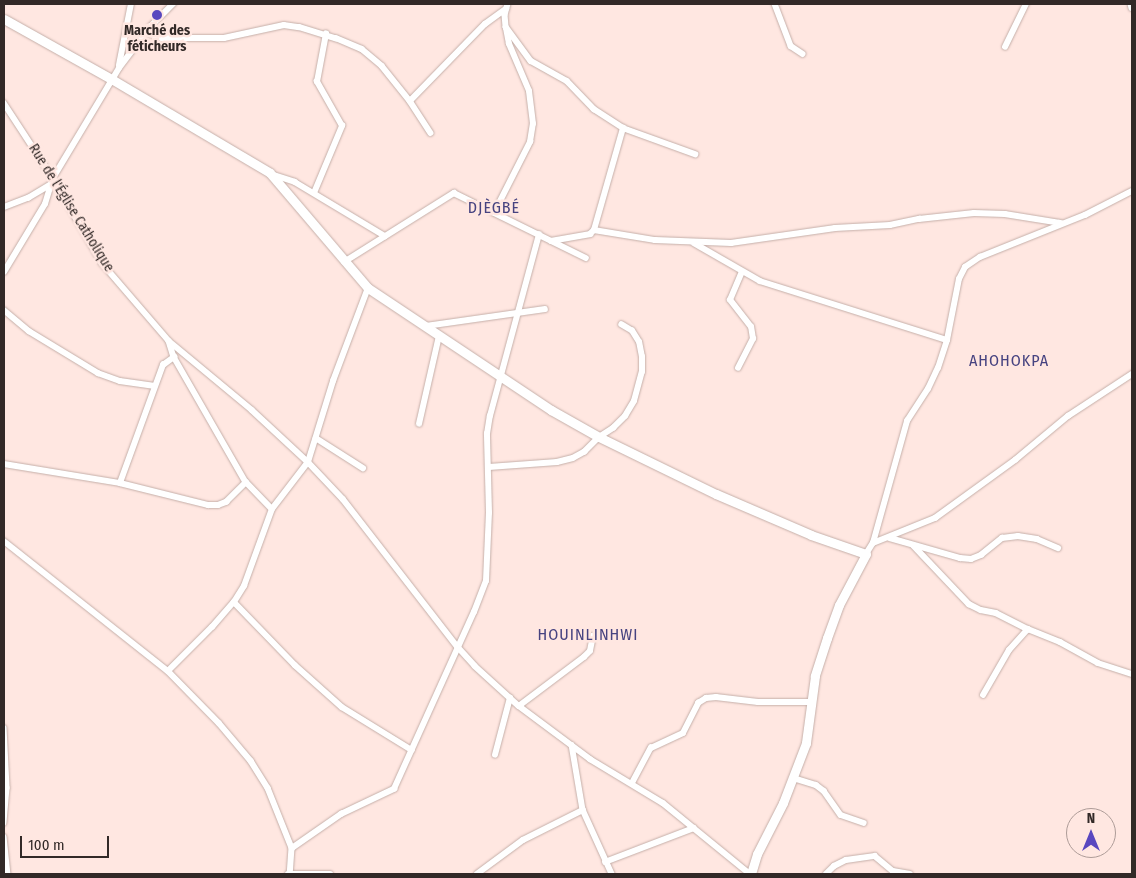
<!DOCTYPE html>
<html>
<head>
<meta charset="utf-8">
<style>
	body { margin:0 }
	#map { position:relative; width:1136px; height:878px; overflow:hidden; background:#ffe7e1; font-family:"Fira Sans Condensed",sans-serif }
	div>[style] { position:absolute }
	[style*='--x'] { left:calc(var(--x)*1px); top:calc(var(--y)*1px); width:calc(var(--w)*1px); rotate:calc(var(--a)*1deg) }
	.roads { filter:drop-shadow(0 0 1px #c5afa9) drop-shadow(0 0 1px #c5afa9) }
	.street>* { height:5.5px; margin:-2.75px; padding:0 2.75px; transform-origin:2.75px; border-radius:2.75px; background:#fff }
	.secondary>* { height:9px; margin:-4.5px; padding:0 4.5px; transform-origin:4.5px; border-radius:4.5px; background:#fff }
	.dots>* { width:14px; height:14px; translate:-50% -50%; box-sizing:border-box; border:2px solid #ffe7e1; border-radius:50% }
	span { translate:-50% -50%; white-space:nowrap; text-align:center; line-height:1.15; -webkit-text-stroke:5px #ffe7e1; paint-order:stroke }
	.poi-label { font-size:14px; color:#322927; font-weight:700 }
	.street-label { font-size:14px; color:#322927 }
	.quarter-label { font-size:16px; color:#474380; letter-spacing:1px }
	.frame { position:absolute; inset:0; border:5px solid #322927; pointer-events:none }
	.north { position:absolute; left:1066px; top:808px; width:50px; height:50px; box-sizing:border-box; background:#ffe7e1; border:1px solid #ad9b97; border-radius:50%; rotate:0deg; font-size:14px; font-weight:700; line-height:20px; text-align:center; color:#322927 }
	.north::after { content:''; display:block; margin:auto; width:18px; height:22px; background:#5947bf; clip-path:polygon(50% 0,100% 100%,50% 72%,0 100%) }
	.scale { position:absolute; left:20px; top:836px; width:89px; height:22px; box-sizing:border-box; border:2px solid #322927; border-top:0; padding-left:6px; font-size:15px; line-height:18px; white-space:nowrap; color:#322927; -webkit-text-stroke:4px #ffe7e1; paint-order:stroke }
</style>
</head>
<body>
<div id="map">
	<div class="roads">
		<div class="street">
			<div style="--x:508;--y:4;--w:11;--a:105"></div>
			<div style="--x:505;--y:15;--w:12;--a:85"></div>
			<div style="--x:506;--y:27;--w:42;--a:53.7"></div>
			<div style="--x:531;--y:61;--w:41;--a:29.1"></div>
			<div style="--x:567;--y:81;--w:39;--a:46"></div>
			<div style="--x:594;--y:109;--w:35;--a:33"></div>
			<div style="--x:623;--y:128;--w:77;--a:19.9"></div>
			<div style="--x:775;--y:4;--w:45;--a:69.1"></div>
			<div style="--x:791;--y:46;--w:14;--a:34"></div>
			<div style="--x:1131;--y:4;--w:4;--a:76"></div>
			<div style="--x:146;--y:32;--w:17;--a:21"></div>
			<div style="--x:162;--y:38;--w:62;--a:0"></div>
			<div style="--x:224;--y:38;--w:61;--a:-12.2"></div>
			<div style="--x:284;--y:25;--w:15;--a:8"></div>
			<div style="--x:299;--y:27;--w:39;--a:17"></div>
			<div style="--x:336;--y:38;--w:28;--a:23"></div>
			<div style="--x:362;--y:49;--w:26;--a:40"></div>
			<div style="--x:382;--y:66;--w:45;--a:51.3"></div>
			<div style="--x:410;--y:101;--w:38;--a:57"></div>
			<div style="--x:1005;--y:47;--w:48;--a:-64"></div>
			<div style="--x:119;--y:65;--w:62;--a:-78.9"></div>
			<div style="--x:410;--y:101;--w:107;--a:-45.8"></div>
			<div style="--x:485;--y:24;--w:26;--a:-36"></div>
			<div style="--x:4;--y:103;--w:90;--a:56.8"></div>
			<div style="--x:53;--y:178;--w:98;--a:60"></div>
			<div style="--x:102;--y:263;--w:103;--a:49.3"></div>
			<div style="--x:169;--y:341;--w:17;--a:73"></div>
			<div style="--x:174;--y:357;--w:144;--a:60.1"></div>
			<div style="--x:246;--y:482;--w:37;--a:46"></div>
			<div style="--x:271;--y:174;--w:25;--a:18"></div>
			<div style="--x:295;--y:182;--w:105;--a:31"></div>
			<div style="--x:314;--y:193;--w:73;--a:-67.3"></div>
			<div style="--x:342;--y:126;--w:51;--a:-119.6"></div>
			<div style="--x:317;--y:82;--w:49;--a:-79.4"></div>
			<div style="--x:4;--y:207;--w:26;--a:-21"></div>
			<div style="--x:28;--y:198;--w:26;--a:-31"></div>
			<div style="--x:494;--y:213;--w:80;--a:-63.1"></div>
			<div style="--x:530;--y:142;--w:18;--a:-81"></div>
			<div style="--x:533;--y:124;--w:33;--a:-97"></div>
			<div style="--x:529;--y:91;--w:51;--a:-113.1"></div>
			<div style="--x:509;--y:44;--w:16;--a:-101"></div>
			<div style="--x:594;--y:230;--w:62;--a:9.3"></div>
			<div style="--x:655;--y:240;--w:76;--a:2.3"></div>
			<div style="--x:731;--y:243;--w:105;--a:-8.2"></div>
			<div style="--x:835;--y:228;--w:55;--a:-3.1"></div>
			<div style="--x:890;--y:225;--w:30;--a:-12"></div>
			<div style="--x:919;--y:219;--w:55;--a:-6.2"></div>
			<div style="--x:974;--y:213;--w:31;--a:2"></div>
			<div style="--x:1005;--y:214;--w:57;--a:9.1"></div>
			<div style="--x:551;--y:241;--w:40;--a:-10"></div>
			<div style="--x:590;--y:234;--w:6;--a:-45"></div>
			<div style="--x:594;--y:230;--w:106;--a:-74.1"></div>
			<div style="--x:694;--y:243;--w:76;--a:29.9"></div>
			<div style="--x:760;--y:281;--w:196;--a:17.5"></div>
			<div style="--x:344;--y:262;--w:130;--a:-32.1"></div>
			<div style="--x:454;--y:193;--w:147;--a:26.2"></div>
			<div style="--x:4;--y:272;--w:79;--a:-58.9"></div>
			<div style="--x:45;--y:204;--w:27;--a:-73"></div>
			<div style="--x:53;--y:178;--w:128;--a:-59"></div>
			<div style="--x:119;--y:68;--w:51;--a:-52.9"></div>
			<div style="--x:150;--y:27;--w:33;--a:-45"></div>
			<div style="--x:4;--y:310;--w:33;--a:40"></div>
			<div style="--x:29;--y:331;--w:81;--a:31.3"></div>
			<div style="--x:98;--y:373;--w:23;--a:20"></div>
			<div style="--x:120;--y:381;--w:35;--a:8"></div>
			<div style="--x:426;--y:326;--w:120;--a:-8.1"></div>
			<div style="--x:169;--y:341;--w:108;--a:39.7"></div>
			<div style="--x:252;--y:410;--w:76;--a:42.9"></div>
			<div style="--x:308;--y:462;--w:51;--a:46.6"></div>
			<div style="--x:343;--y:499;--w:187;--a:52.2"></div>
			<div style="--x:458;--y:647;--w:25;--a:48"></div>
			<div style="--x:475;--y:666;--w:59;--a:42.3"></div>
			<div style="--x:519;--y:706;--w:89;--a:36.7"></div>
			<div style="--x:590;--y:759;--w:85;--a:31.1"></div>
			<div style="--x:663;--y:803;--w:112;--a:39.2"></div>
			<div style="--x:738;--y:368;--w:33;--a:-63"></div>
			<div style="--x:753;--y:339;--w:12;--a:-99"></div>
			<div style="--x:751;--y:327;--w:34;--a:-128"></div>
			<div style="--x:730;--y:300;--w:30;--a:-67"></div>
			<div style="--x:419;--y:424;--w:90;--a:-77.2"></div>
			<div style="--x:316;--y:438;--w:56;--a:32.6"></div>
			<div style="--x:4;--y:464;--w:118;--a:9.3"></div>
			<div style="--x:120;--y:483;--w:91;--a:14"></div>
			<div style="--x:208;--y:505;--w:10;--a:0"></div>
			<div style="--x:218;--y:505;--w:9;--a:-21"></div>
			<div style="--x:226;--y:502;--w:28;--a:-45"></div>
			<div style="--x:489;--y:467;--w:68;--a:-4.2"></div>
			<div style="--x:557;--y:462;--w:16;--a:-14"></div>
			<div style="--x:573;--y:458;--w:13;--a:-29"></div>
			<div style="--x:584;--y:452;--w:21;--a:-45"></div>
			<div style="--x:599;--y:437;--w:17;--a:-33"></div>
			<div style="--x:613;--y:428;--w:17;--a:-45"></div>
			<div style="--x:625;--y:416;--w:17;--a:-59"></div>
			<div style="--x:634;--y:401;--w:30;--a:-75"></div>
			<div style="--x:642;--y:372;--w:15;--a:-90"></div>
			<div style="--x:642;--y:357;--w:15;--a:-101"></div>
			<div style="--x:639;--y:342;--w:13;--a:-122"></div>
			<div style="--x:632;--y:331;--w:12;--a:-149"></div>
			<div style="--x:120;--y:483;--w:126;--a:-70"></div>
			<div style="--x:163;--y:365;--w:14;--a:-36"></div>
			<div style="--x:890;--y:538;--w:73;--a:15.9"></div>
			<div style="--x:960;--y:558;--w:11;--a:5"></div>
			<div style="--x:971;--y:559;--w:11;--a:-22"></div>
			<div style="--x:981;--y:555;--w:27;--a:-39"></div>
			<div style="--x:1002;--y:538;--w:16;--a:-7"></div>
			<div style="--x:1018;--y:536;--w:19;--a:9"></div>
			<div style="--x:1037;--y:539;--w:23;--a:23"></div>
			<div style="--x:4;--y:541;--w:209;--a:38.4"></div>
			<div style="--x:168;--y:671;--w:73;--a:45.6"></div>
			<div style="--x:219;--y:723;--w:50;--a:49.9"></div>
			<div style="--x:251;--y:761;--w:32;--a:58"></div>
			<div style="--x:268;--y:788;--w:65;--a:68.2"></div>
			<div style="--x:292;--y:848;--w:26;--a:94"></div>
			<div style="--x:873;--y:543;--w:67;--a:-22"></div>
			<div style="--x:935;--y:518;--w:99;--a:-35.9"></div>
			<div style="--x:1015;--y:460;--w:69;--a:-39.7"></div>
			<div style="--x:1068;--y:416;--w:77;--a:-33.3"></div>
			<div style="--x:914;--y:546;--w:80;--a:46.5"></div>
			<div style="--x:969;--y:604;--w:13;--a:27"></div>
			<div style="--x:981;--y:610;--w:15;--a:11"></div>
			<div style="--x:996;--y:613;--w:36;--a:27"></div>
			<div style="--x:866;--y:554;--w:13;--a:-58"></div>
			<div style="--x:873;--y:543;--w:127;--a:-74.4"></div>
			<div style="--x:907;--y:421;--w:38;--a:-57"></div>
			<div style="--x:928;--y:389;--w:23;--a:-65"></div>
			<div style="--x:938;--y:368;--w:29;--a:-72"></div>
			<div style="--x:947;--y:340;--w:62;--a:-78.9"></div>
			<div style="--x:959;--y:279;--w:13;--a:-63"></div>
			<div style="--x:965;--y:267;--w:18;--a:-34"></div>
			<div style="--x:980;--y:257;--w:113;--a:-21.8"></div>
			<div style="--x:1085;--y:215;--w:53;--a:-27.1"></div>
			<div style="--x:234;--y:602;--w:88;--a:45.9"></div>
			<div style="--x:295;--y:665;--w:63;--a:41.8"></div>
			<div style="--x:342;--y:707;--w:82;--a:31.6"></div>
			<div style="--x:168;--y:671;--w:62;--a:-45"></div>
			<div style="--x:212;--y:627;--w:33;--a:-49"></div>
			<div style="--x:234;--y:602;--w:19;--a:-58"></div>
			<div style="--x:244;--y:586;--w:82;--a:-70"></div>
			<div style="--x:272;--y:509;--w:59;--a:-52.5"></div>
			<div style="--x:308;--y:462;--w:85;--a:-72.8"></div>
			<div style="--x:333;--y:381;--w:99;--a:-69.4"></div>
			<div style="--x:983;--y:695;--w:52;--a:-60"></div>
			<div style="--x:1009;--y:650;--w:28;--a:-48"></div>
			<div style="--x:1028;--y:629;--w:35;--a:22"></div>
			<div style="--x:1060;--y:642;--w:43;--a:28.9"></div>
			<div style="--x:1098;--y:663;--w:36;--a:18"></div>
			<div style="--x:519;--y:706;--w:81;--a:-37"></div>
			<div style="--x:584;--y:657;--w:8;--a:-45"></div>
			<div style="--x:590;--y:651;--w:15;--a:-79"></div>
			<div style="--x:4;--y:728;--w:60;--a:87.1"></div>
			<div style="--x:7;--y:788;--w:35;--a:95"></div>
			<div style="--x:572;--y:745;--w:66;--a:80.4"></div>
			<div style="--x:583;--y:810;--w:70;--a:65.6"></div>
			<div style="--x:495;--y:755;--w:59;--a:-75.3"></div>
			<div style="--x:793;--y:778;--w:24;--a:17"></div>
			<div style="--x:816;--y:785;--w:10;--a:37"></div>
			<div style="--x:824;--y:791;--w:29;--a:55"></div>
			<div style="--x:841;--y:815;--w:24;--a:19"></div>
			<div style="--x:632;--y:783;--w:40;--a:-62"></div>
			<div style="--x:651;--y:748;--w:35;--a:-25"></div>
			<div style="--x:683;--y:733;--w:34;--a:-63"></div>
			<div style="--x:698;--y:703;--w:9;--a:-32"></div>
			<div style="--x:706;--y:698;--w:10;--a:-6"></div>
			<div style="--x:716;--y:697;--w:42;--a:6.8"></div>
			<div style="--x:758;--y:702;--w:53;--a:0"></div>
			<div style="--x:4;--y:837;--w:37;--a:84"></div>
			<div style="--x:292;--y:848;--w:60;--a:-34.8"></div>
			<div style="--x:341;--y:814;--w:59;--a:-25.3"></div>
			<div style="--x:394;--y:789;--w:194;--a:-65.7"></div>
			<div style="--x:474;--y:612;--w:33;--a:-69"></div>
			<div style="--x:486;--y:581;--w:68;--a:-87.5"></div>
			<div style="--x:489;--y:513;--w:79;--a:-91.5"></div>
			<div style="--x:487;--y:434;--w:18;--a:-81"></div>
			<div style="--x:490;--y:416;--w:188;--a:-74.9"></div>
			<div style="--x:605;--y:862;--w:95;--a:-20.9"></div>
			<div style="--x:288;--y:874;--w:42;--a:0"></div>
			<div style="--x:477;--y:874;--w:57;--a:-36.5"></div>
			<div style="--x:523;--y:840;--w:67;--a:-26.6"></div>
			<div style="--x:826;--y:874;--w:11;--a:-45"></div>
			<div style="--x:834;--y:866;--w:13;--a:-27"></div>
			<div style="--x:846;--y:860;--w:29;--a:-8"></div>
			<div style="--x:875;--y:856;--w:23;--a:40"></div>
			<div style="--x:893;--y:871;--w:17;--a:10"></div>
		</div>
		<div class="secondary">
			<div style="--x:4;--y:19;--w:125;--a:29.2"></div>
			<div style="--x:113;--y:80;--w:182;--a:30.6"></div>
			<div style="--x:270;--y:173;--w:151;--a:49.6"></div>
			<div style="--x:368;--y:288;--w:220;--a:33.7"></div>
			<div style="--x:551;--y:410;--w:55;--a:29.4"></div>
			<div style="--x:599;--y:437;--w:130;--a:26"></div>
			<div style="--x:716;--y:494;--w:103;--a:23.3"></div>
			<div style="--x:811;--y:535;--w:58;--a:19.1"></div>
			<div style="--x:866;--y:554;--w:58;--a:117.9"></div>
			<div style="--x:839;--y:605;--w:35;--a:110"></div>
			<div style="--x:827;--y:638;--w:40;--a:108"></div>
			<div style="--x:815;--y:676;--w:68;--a:97.7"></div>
			<div style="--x:806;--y:743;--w:64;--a:111"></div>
			<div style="--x:783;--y:803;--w:57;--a:117"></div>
			<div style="--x:757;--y:854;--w:21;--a:107"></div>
		</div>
	</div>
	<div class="dots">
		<div style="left:157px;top:15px;background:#5947bf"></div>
	</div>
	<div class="poi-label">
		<span style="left:157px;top:39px">Marché des<br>féticheurs</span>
	</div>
	<div class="street-label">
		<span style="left:71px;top:208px;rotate:58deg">Rue de l'Église Catholique</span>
	</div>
	<div class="quarter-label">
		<span style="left:494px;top:208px">DJÈGBÉ</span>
		<span style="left:1009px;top:361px">AHOHOKPA</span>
		<span style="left:588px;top:635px">HOUINLINHWI</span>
	</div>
	<div class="frame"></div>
	<div class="north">N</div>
	<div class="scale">100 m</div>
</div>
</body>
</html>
